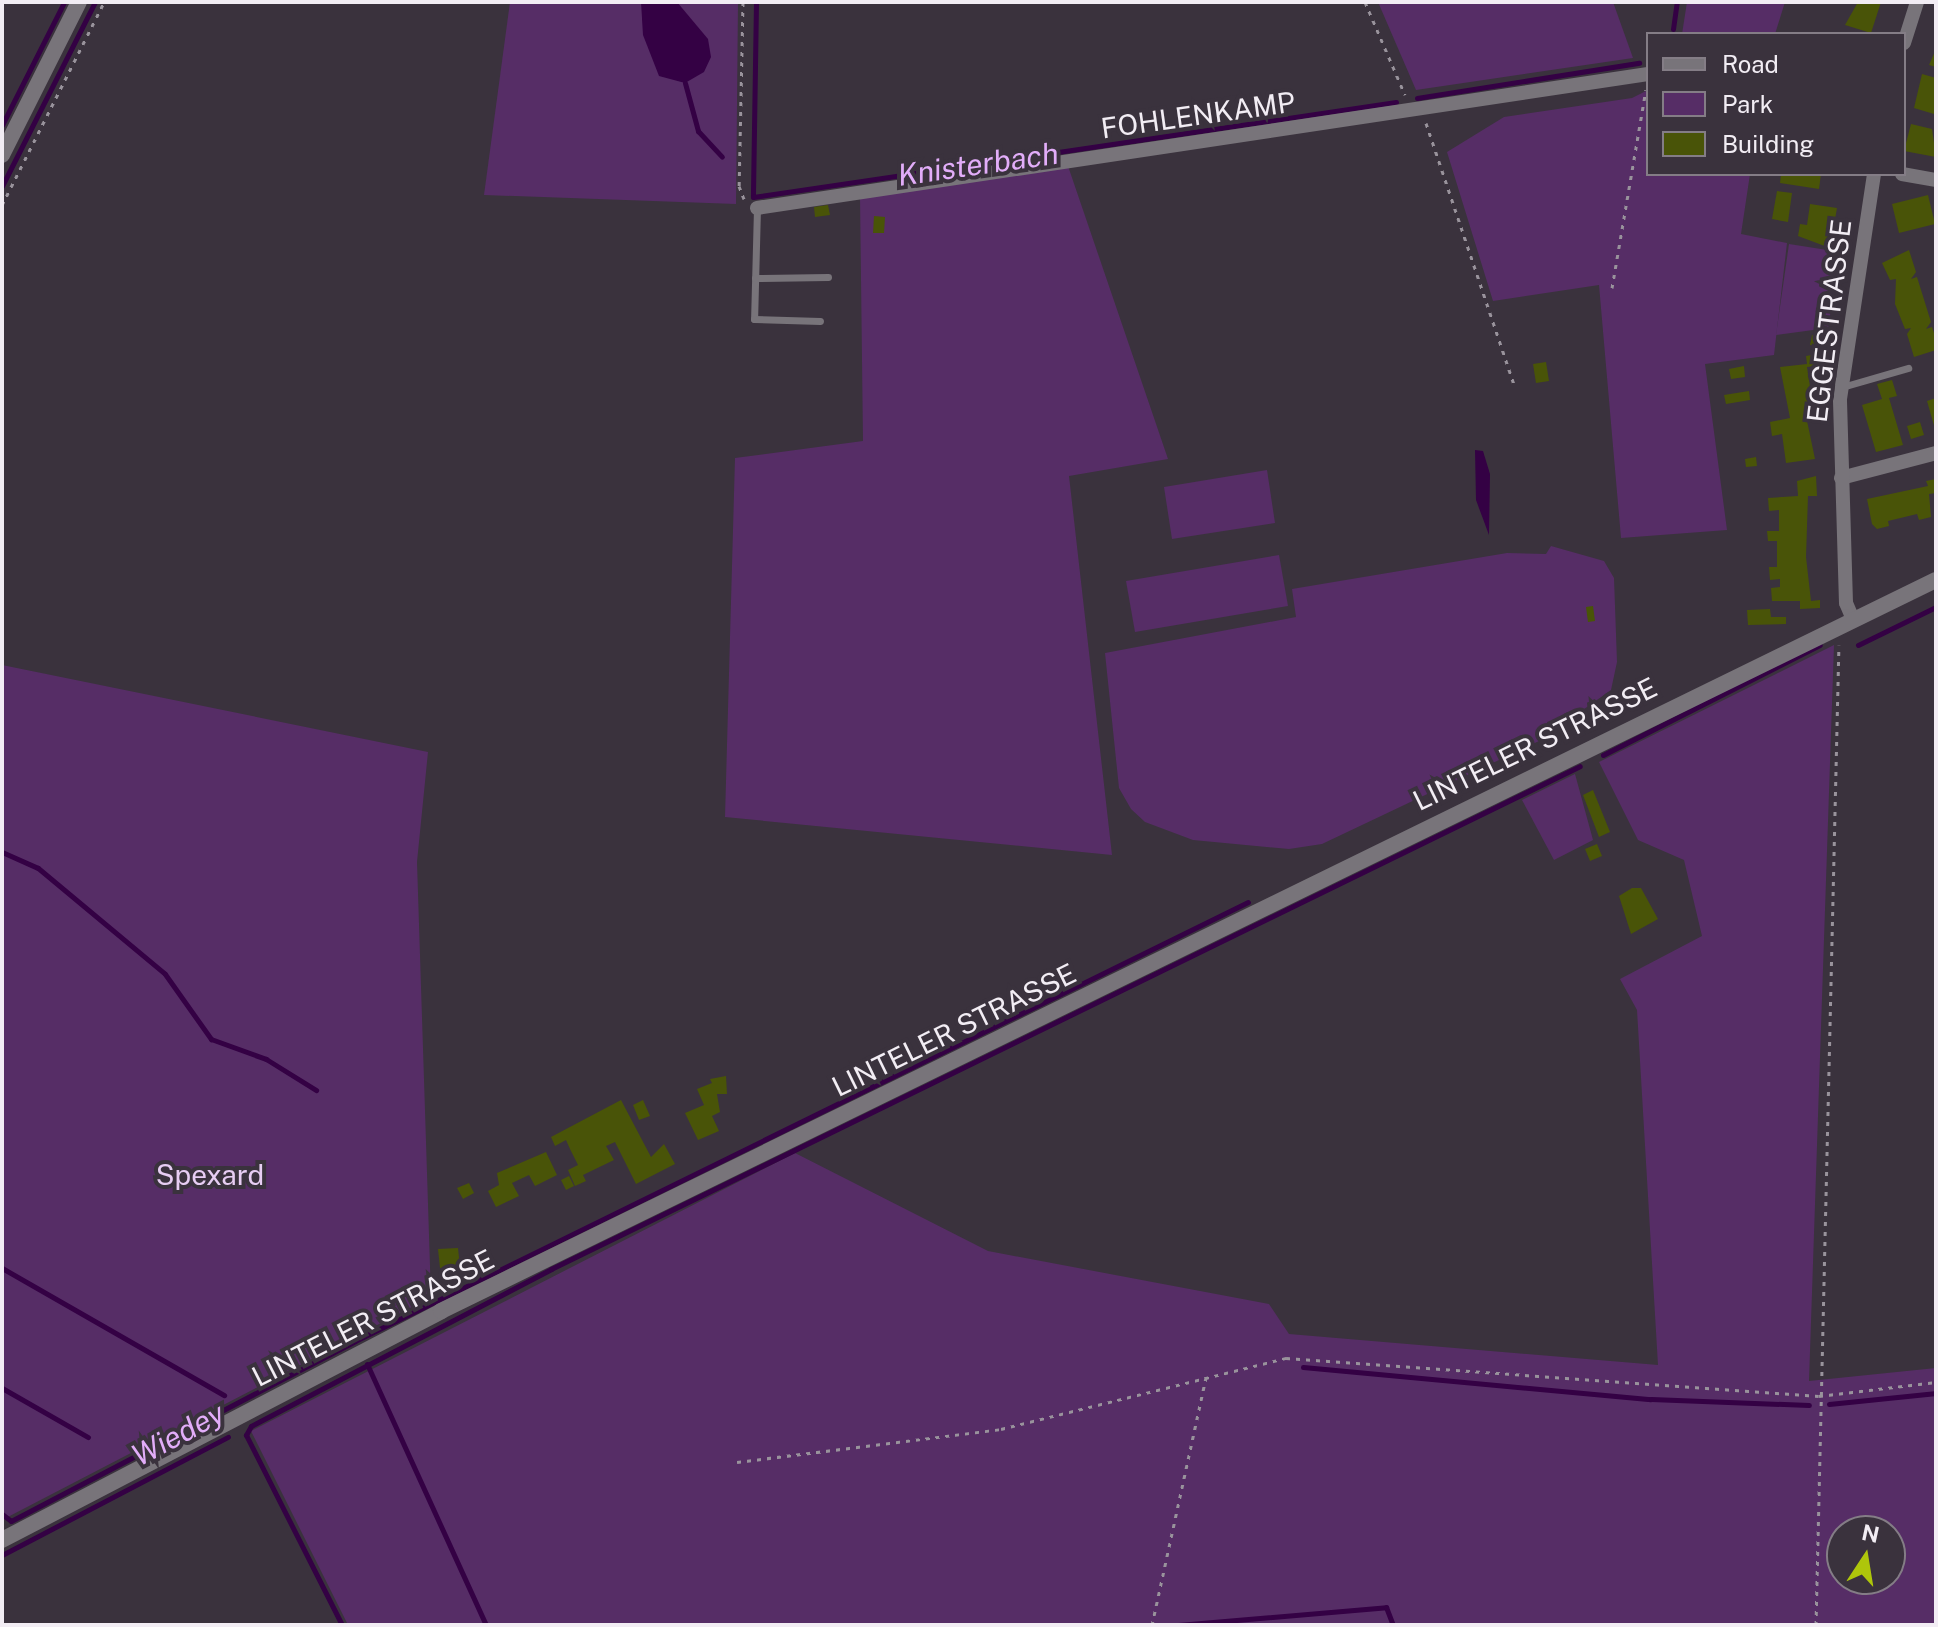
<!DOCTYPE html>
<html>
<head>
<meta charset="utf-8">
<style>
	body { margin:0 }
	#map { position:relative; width:1938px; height:1627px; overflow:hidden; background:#3a323d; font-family:"Public Sans",sans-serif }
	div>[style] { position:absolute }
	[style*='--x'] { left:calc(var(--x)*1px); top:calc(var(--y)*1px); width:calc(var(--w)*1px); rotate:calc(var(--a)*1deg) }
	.green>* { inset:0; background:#562d66 }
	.water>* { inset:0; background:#340144 }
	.stream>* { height:5px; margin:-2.5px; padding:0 2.5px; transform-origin:2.5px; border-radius:2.5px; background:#340144 }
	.building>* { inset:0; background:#495408 }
	.path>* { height:3px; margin-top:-1.5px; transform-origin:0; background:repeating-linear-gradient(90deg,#99939c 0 4px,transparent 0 10px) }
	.service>* { height:7px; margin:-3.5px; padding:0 3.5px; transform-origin:3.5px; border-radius:3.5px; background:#78747a }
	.minor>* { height:14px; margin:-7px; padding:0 7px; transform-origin:7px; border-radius:7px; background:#78747a }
	.tertiary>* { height:16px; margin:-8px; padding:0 8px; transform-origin:8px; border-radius:8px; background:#78747a }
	span { translate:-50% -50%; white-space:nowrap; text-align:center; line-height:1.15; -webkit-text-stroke:8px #3a323d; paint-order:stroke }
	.street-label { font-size:28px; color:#f2edf4 }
	.park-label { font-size:28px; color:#e7cdf3 }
	.water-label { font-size:30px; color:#e2adf9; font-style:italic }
	.frame { position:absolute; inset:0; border:4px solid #f2edf4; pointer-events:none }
	.legend { position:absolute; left:1646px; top:32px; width:260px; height:144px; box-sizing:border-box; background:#3a323d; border:2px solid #847d86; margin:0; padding:10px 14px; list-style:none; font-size:24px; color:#f2edf4 }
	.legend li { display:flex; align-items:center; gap:16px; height:40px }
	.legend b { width:40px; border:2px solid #847d86 }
	.north { position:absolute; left:1826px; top:1515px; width:80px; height:80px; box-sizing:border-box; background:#3a323d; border:2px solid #847d86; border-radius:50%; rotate:12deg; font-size:22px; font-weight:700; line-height:32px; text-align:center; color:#f2edf4 }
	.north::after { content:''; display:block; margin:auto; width:28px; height:36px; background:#aec60b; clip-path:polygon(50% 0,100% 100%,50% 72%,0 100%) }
</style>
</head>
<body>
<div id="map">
	<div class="green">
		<div style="clip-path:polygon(510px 2px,738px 2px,736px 204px,484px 195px)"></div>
		<div style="clip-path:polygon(1378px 2px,1613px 2px,1633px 58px,1416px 90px)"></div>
		<div style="clip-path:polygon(1687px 2px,1785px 2px,1775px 34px,1682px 34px)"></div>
		<div style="clip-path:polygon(1648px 90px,1648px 174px,1750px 174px,1741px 234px,1787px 243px,1774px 355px,1705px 364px,1727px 530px,1621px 538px,1599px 285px,1493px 301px,1447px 152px,1504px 117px,1632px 98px)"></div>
		<div style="clip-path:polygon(1068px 166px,1168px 459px,1069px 476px,1112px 855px,725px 817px,735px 458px,863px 441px,860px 197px)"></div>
		<div style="clip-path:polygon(1789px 244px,1840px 252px,1828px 328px,1776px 335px)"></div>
		<div style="clip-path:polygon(1267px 470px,1275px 523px,1172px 539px,1164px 487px)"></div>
		<div style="clip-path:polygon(1551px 546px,1604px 561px,1614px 578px,1617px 662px,1611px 690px,1539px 741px,1322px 844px,1289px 849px,1193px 840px,1145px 822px,1131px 809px,1119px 788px,1105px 653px,1296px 617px,1292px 589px,1507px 553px,1546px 554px)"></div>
		<div style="clip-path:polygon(1279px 555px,1288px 606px,1135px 632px,1126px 581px)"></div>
		<div style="clip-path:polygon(evenodd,1834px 645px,1809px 1381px,1936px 1368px,1936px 1625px,348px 1625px,251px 1431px,795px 1153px,988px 1251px,1269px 1304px,1289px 1334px,1658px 1365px,1637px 1010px,1620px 979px,1702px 936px,1684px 860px,1638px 840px,1599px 762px,1834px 645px,1842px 1531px,1890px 1531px,1890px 1579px,1842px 1579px,1842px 1531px)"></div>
		<div style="clip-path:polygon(2px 665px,428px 752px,417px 862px,431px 1297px,2px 1520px)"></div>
		<div style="clip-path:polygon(1575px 774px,1593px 840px,1554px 860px,1522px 800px)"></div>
	</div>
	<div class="water">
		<div style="clip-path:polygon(641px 2px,677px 2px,708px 39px,711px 57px,704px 72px,685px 83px,659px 76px,643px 35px)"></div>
		<div style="clip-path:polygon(1475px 450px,1483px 451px,1490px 474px,1489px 535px,1476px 500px)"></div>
	</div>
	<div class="stream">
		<div style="--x:756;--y:2;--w:195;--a:90.9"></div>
		<div style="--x:753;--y:197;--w:650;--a:-8.4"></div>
		<div style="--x:1673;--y:29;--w:27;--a:-82"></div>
		<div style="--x:685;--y:83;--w:50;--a:74.8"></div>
		<div style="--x:698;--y:131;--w:35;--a:47"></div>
		<div style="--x:1417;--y:98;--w:225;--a:-9"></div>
		<div style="--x:2;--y:125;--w:138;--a:-63.2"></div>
		<div style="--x:2;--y:186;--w:206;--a:-63.2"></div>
		<div style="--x:1858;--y:645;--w:87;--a:-26"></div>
		<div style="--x:1603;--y:755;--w:243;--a:-26.9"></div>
		<div style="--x:2;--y:852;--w:39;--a:24"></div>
		<div style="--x:38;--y:868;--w:165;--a:39.8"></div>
		<div style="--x:165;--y:974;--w:80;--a:54.7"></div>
		<div style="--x:211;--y:1039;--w:59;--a:20"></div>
		<div style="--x:266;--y:1059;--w:59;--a:31.8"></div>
		<div style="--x:2;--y:1268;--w:256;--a:29.8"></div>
		<div style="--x:367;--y:1364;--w:287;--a:65.5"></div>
		<div style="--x:1303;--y:1367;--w:349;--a:5.3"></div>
		<div style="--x:1651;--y:1399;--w:158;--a:2.2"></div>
		<div style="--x:2;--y:1388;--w:99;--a:29.7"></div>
		<div style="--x:1829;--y:1404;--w:108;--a:-5.9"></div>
		<div style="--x:2;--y:1514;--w:11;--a:38"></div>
		<div style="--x:11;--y:1521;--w:388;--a:-27.6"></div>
		<div style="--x:355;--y:1341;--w:995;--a:-26.18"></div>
		<div style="--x:2;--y:1555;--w:255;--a:-27.6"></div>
		<div style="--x:342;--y:1625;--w:213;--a:-116.8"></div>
		<div style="--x:246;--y:1435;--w:10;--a:-61"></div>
		<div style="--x:251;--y:1426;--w:339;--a:-27.6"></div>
		<div style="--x:551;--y:1269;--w:1145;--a:-26.05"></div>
		<div style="--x:1178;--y:1625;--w:209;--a:-4.9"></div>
		<div style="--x:1386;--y:1607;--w:19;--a:69"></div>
	</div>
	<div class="building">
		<div style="clip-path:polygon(1858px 2px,1881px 2px,1871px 33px,1845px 25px)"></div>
		<div style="clip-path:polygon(1936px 49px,1936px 67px,1929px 65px)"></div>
		<div style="clip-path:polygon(1922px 74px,1936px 78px,1934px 114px,1914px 108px)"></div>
		<div style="clip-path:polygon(1911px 124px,1932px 129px,1936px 157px,1904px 151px)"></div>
		<div style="clip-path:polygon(1781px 174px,1821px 174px,1819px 189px,1780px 183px)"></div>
		<div style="clip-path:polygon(1777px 191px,1792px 193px,1788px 222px,1772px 219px)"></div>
		<div style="clip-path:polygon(1928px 195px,1935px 224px,1899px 233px,1892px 204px)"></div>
		<div style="clip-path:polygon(1810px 204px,1837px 208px,1830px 248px,1798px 236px,1800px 224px,1807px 225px)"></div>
		<div style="clip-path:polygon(828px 205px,830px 215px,815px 217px,814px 207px)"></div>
		<div style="clip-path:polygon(874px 216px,885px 217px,884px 233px,873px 233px)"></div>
		<div style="clip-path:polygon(1909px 250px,1916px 272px,1911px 279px,1917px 277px,1931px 322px,1926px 329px,1932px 327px,1936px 339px,1936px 350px,1914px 357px,1907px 334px,1911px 328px,1905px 329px,1895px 304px,1896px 279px,1890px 280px,1882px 263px)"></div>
		<div style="clip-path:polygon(1812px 335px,1824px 337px,1822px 347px,1810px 345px)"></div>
		<div style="clip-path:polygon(1823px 353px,1825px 365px,1807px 367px,1812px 400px,1821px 398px,1822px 406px,1817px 407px,1818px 414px,1806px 416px,1815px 459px,1786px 463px,1782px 434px,1772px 436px,1770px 422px,1790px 418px,1780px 367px,1807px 364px,1806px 356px)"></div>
		<div style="clip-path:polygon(1546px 362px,1549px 381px,1536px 383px,1533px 364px)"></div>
		<div style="clip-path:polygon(1744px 366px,1745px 377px,1731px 379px,1729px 369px)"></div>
		<div style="clip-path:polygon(1892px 380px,1897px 396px,1889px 398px,1903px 445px,1876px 452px,1862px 405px,1882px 399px,1877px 384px)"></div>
		<div style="clip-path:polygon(1749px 391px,1750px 400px,1726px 404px,1724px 395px)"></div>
		<div style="clip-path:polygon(1936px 398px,1936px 429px,1935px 429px,1927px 401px)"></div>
		<div style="clip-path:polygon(1920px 422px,1924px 435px,1911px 439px,1907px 426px)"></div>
		<div style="clip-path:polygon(1756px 457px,1757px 466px,1746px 467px,1745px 459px)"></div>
		<div style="clip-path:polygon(1816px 476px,1817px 496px,1808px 496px,1806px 557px,1811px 601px,1820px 600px,1820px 608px,1800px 609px,1800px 601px,1772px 601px,1771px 588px,1780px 587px,1780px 579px,1770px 580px,1769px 567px,1777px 567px,1777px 541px,1768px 541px,1767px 531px,1779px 531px,1779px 510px,1769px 511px,1768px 498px,1798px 496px,1797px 481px)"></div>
		<div style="clip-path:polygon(1936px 479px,1936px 493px,1929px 494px,1931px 517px,1919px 520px,1917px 514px,1888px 521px,1889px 526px,1877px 529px,1872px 524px,1867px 499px,1928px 486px,1926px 481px)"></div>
		<div style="clip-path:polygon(1593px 606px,1595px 621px,1588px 622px,1586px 607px)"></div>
		<div style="clip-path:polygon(1770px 609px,1771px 617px,1786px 617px,1786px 624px,1748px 625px,1747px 610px)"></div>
		<div style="clip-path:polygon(1593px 790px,1610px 832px,1599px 837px,1583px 795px)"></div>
		<div style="clip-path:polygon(1597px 844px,1602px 856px,1590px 861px,1585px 849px)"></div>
		<div style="clip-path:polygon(1632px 888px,1641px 888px,1658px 919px,1631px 934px,1619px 896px)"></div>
		<div style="clip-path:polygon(726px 1076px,727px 1094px,717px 1094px,720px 1112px,712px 1116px,719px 1131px,698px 1140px,685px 1113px,704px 1105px,697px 1089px,712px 1083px,710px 1079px)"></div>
		<div style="clip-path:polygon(621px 1100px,651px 1157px,664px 1144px,675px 1164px,636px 1184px,615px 1142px,606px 1146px,614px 1160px,583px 1175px,586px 1181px,575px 1186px,568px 1170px,578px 1165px,570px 1149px,566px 1140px,555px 1146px,551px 1137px)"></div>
		<div style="clip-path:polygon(643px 1100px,650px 1116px,639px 1120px,633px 1105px)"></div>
		<div style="clip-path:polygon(546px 1152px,557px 1175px,535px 1186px,529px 1175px,512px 1183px,519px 1196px,496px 1207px,488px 1191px,499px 1185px,497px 1173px)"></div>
		<div style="clip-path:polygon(569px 1176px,574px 1186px,566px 1190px,561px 1180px)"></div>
		<div style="clip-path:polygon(469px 1183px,474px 1193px,463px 1199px,457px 1188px)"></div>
		<div style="clip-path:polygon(458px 1248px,460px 1267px,440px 1268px,438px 1249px)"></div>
	</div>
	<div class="path">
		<div style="--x:743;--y:2;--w:184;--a:91.2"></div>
		<div style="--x:739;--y:186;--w:14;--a:69"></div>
		<div style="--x:1365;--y:2;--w:101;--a:66.7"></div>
		<div style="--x:1426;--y:123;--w:276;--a:71.4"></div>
		<div style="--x:2;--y:205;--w:227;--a:-63.3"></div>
		<div style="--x:1826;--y:268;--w:17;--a:7"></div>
		<div style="--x:1612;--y:288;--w:201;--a:-80.3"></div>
		<div style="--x:737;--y:1462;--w:266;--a:-7.1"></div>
		<div style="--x:1001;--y:1429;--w:294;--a:-14"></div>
		<div style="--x:1286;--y:1358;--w:534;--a:4.08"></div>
		<div style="--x:1819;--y:1396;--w:118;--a:-6.8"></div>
		<div style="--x:1152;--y:1625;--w:254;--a:-77.7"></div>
		<div style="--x:1816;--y:1625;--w:980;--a:-88.66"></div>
	</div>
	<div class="service">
		<div style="--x:757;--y:208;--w:111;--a:91.5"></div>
		<div style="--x:754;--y:319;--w:66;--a:1.7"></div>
		<div style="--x:755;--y:278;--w:73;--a:-0.8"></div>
		<div style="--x:1842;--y:387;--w:69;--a:-16.1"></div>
	</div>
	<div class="minor">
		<div style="--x:1904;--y:43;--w:43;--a:-72.4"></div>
		<div style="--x:1902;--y:174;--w:35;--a:10"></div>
		<div style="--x:757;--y:208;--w:901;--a:-8.55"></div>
		<div style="--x:1841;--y:478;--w:98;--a:-14.7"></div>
		<div style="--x:1852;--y:617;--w:15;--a:-113"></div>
		<div style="--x:1846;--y:603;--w:204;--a:-91.7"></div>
		<div style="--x:1840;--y:399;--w:228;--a:-81.4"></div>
	</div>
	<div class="tertiary">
		<div style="--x:2;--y:155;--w:171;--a:-63.3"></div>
		<div style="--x:2;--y:1540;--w:495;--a:-27.5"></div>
		<div style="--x:441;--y:1311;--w:1664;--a:-26.06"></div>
	</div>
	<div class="street-label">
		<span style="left:1198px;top:115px;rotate:-8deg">FOHLENKAMP</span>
		<span style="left:1829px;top:321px;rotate:-83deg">EGGESTRASSE</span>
		<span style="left:1535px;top:744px;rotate:-26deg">LINTELER STRASSE</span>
		<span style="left:954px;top:1030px;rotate:-26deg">LINTELER STRASSE</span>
		<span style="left:373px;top:1318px;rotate:-27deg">LINTELER STRASSE</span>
	</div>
	<div class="park-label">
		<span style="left:210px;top:1175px">Spexard</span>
	</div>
	<div class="water-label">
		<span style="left:978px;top:164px;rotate:-8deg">Knisterbach</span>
		<span style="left:178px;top:1434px;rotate:-28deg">Wiedey</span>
	</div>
	<div class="frame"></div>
	<ul class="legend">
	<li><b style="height:10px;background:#78747a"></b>Road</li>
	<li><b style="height:22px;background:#562d66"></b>Park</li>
	<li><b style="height:22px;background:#495408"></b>Building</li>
	</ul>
	<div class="north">N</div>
</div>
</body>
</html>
